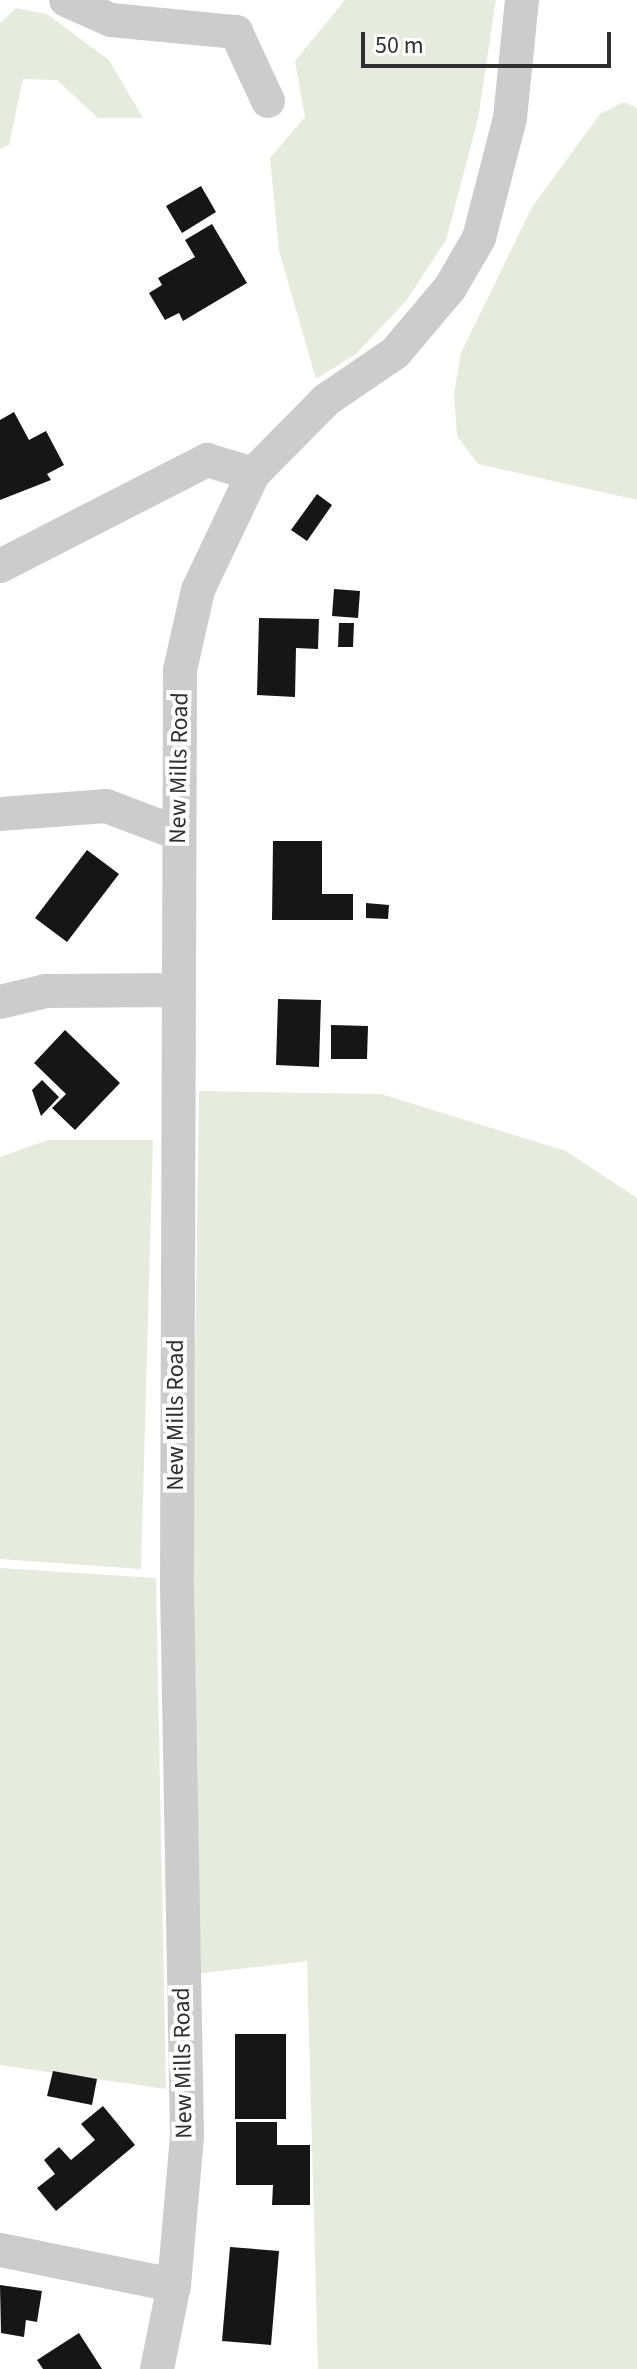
<!DOCTYPE html>
<html>
<head>
<meta charset="utf-8">
<style>
	body { margin:0 }
	#map { position:relative; width:637px; height:2369px; overflow:hidden; background:#fff; font-family:"Source Sans 3",sans-serif }
	div>[style] { position:absolute }
	[style*='--x'] { left:calc(var(--x)*1px); top:calc(var(--y)*1px); width:calc(var(--w)*1px); rotate:calc(var(--a)*1deg) }
	.green>* { inset:0; background:#e6ecdd }
	.building>* { inset:0; background:#161616 }
	.street>* { height:34px; margin:-17px; padding:0 17px; transform-origin:17px; border-radius:17px; background:#ccc }
	span { translate:-50% -50%; white-space:nowrap; text-align:center; line-height:1.15; -webkit-text-stroke:8px #fff; paint-order:stroke }
	.street-label { font-size:24px; color:#2f2f2f }
	.scale { position:absolute; left:361px; top:32px; width:250px; height:36px; box-sizing:border-box; border:4px solid #2f2f2f; border-top:0; padding-left:10px; font-size:24px; line-height:28px; white-space:nowrap; color:#2f2f2f; -webkit-text-stroke:6px #fff; paint-order:stroke }
</style>
</head>
<body>
<div id="map">
	<div class="green">
		<div style="clip-path:polygon(345px 0,496px 0,478px 119px,446px 240px,406px 301px,356px 354px,316px 379px,279px 251px,270px 158px,305px 117px,295px 61px)"></div>
		<div style="clip-path:polygon(16px 8px,47px 14px,109px 60px,143px 118px,98px 118px,57px 80px,23px 79px,9px 145px,0 149px,0 23px)"></div>
		<div style="clip-path:polygon(624px 102px,637px 108px,637px 500px,478px 464px,457px 436px,454px 394px,461px 353px,532px 207px,600px 114px)"></div>
		<div style="clip-path:polygon(199px 1091px,381px 1094px,566px 1151px,637px 1198px,637px 2369px,318px 2369px,307px 1961px,186px 1975px)"></div>
		<div style="clip-path:polygon(48px 1140px,153px 1140px,141px 1569px,0 1559px,0 1157px)"></div>
		<div style="clip-path:polygon(0 1568px,156px 1578px,166px 2089px,0 2065px)"></div>
	</div>
	<div class="building">
		<div style="clip-path:polygon(201px 186px,216px 212px,182px 233px,166px 206px)"></div>
		<div style="clip-path:polygon(212px 224px,247px 283px,183px 321px,179px 313px,165px 320px,149px 293px,162px 285px,158px 278px,195px 257px,185px 240px)"></div>
		<div style="clip-path:polygon(14px 412px,29px 440px,46px 431px,64px 465px,47px 474px,51px 480px,0 500px,0 420px)"></div>
		<div style="clip-path:polygon(317px 494px,332px 505px,307px 541px,291px 530px)"></div>
		<div style="clip-path:polygon(334px 589px,360px 591px,358px 618px,332px 616px)"></div>
		<div style="clip-path:polygon(259px 618px,319px 619px,318px 649px,296px 648px,295px 697px,257px 695px)"></div>
		<div style="clip-path:polygon(339px 623px,354px 623px,353px 647px,338px 647px)"></div>
		<div style="clip-path:polygon(273px 841px,322px 841px,322px 894px,353px 894px,353px 920px,272px 920px)"></div>
		<div style="clip-path:polygon(87px 850px,119px 874px,67px 942px,35px 918px)"></div>
		<div style="clip-path:polygon(366px 903px,389px 905px,388px 919px,366px 918px)"></div>
		<div style="clip-path:polygon(278px 999px,321px 1000px,319px 1067px,276px 1065px)"></div>
		<div style="clip-path:polygon(331px 1025px,368px 1026px,367px 1059px,331px 1059px)"></div>
		<div style="clip-path:polygon(65px 1030px,120px 1083px,75px 1130px,52px 1108px,66px 1094px,34px 1063px)"></div>
		<div style="clip-path:polygon(42px 1080px,59px 1097px,41px 1116px,32px 1090px)"></div>
		<div style="clip-path:polygon(235px 2034px,286px 2034px,286px 2119px,235px 2119px)"></div>
		<div style="clip-path:polygon(53px 2071px,97px 2079px,92px 2105px,47px 2096px)"></div>
		<div style="clip-path:polygon(103px 2106px,135px 2145px,56px 2211px,37px 2188px,55px 2174px,44px 2160px,59px 2147px,71px 2160px,95px 2140px,81px 2124px)"></div>
		<div style="clip-path:polygon(236px 2122px,277px 2122px,277px 2145px,310px 2145px,310px 2205px,272px 2205px,273px 2185px,236px 2185px)"></div>
		<div style="clip-path:polygon(230px 2247px,279px 2251px,271px 2345px,222px 2341px)"></div>
		<div style="clip-path:polygon(0 2285px,42px 2291px,37px 2322px,26px 2320px,24px 2337px,1px 2333px)"></div>
		<div style="clip-path:polygon(79px 2333px,102px 2369px,43px 2369px,37px 2360px)"></div>
	</div>
	<div class="street">
		<div style="--x:66;--y:0;--w:49;--a:24"></div>
		<div style="--x:111;--y:20;--w:126;--a:5.5"></div>
		<div style="--x:236;--y:32;--w:76;--a:65.1"></div>
		<div style="--x:0;--y:566;--w:233;--a:-27.1"></div>
		<div style="--x:207;--y:460;--w:48;--a:16.9"></div>
		<div style="--x:0;--y:814;--w:106;--a:-4.3"></div>
		<div style="--x:106;--y:806;--w:77;--a:20.6"></div>
		<div style="--x:0;--y:1002;--w:47;--a:-13.4"></div>
		<div style="--x:46;--y:991;--w:133;--a:-0.4"></div>
		<div style="--x:0;--y:2250;--w:177;--a:11.4"></div>
		<div style="--x:157;--y:2369;--w:86;--a:-78.6"></div>
		<div style="--x:174;--y:2285;--w:150;--a:-85"></div>
		<div style="--x:187;--y:2136;--w:553;--a:-91.04"></div>
		<div style="--x:177;--y:1583;--w:913;--a:-89.81"></div>
		<div style="--x:180;--y:670;--w:82;--a:-77.3"></div>
		<div style="--x:198;--y:590;--w:128;--a:-64.6"></div>
		<div style="--x:253;--y:474;--w:104;--a:-45.4"></div>
		<div style="--x:326;--y:400;--w:83;--a:-34.3"></div>
		<div style="--x:395;--y:353;--w:85;--a:-49.8"></div>
		<div style="--x:450;--y:288;--w:58;--a:-59.9"></div>
		<div style="--x:479;--y:238;--w:124;--a:-75.5"></div>
		<div style="--x:510;--y:118;--w:119;--a:-84.2"></div>
	</div>
	<div class="street-label">
		<span style="left:179px;top:768px;rotate:-89deg">New Mills Road</span>
		<span style="left:176px;top:1415px;rotate:-90deg">New Mills Road</span>
		<span style="left:183px;top:2063px;rotate:-91deg">New Mills Road</span>
	</div>
	<div class="scale">50 m</div>
</div>
</body>
</html>
